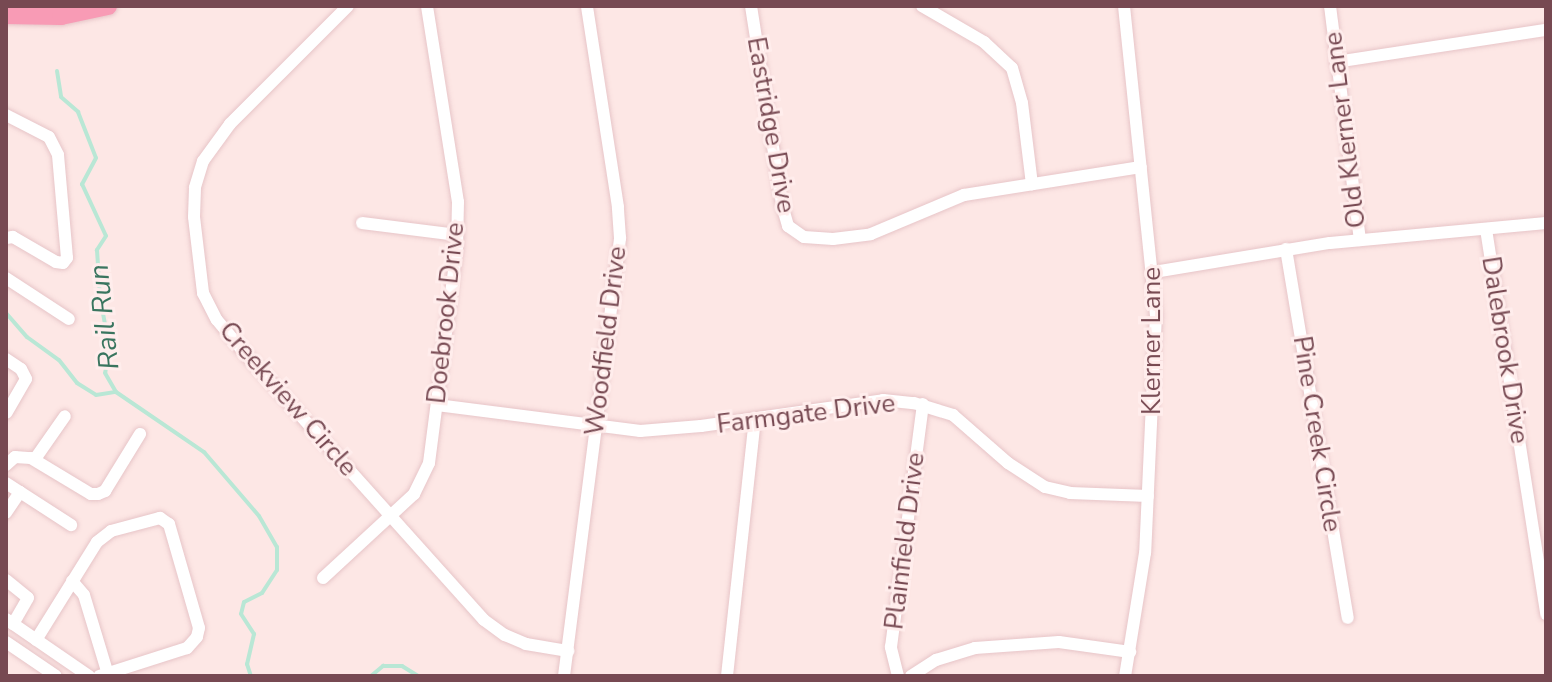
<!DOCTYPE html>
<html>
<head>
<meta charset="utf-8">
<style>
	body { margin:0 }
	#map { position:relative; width:1552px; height:682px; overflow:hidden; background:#fde7e5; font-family:"Nunito Sans",sans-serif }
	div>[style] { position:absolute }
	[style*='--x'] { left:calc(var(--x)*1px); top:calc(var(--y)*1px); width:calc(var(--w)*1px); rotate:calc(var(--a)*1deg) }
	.stream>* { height:4px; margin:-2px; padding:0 2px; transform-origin:2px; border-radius:2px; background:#b9e7d5 }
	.roads { filter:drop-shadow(0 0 2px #e7c5c8) drop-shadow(0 0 2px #e7c5c8) }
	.minor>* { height:12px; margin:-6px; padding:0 6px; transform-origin:6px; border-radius:6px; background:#fff }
	.highway>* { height:18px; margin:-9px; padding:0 9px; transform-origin:9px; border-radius:9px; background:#f89bb5 }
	span { translate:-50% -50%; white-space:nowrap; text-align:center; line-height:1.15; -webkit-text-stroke:6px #ffedec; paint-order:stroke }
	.street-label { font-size:26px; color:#774952 }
	.water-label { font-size:28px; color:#3a755f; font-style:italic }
	.frame { position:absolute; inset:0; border:8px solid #774952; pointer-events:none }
</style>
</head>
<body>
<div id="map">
	<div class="stream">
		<div style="--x:57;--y:71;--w:26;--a:81"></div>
		<div style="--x:61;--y:97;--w:23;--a:41"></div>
		<div style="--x:78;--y:112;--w:49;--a:68.6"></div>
		<div style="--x:96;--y:158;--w:30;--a:118"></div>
		<div style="--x:82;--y:184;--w:57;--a:65.2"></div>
		<div style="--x:106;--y:236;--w:17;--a:123"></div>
		<div style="--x:97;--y:250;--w:47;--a:86.3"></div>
		<div style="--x:100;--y:297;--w:50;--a:79.6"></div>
		<div style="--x:109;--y:346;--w:27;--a:98"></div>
		<div style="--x:105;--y:373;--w:22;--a:60"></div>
		<div style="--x:6;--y:313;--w:32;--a:49"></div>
		<div style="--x:27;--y:337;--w:39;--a:36"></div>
		<div style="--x:59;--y:360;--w:29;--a:52"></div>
		<div style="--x:77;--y:383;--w:22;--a:32"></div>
		<div style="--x:96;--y:395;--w:20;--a:-9"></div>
		<div style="--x:116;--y:392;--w:107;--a:34.3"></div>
		<div style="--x:204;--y:452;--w:84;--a:49.3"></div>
		<div style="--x:259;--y:516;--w:36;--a:60"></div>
		<div style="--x:277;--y:547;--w:23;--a:90"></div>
		<div style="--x:277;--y:570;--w:27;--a:123"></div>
		<div style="--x:262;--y:593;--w:20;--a:153"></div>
		<div style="--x:244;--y:602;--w:12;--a:104"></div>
		<div style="--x:241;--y:614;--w:24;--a:57"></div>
		<div style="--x:254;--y:634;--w:31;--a:103"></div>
		<div style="--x:247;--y:664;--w:13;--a:72"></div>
		<div style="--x:371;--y:676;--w:16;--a:-40"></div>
		<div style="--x:383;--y:666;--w:19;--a:0"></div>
		<div style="--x:402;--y:666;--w:19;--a:32"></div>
	</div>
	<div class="roads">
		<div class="minor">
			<div style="--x:348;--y:6;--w:167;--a:135"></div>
			<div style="--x:230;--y:124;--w:46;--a:126.1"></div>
			<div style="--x:203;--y:161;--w:28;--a:107"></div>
			<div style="--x:195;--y:188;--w:29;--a:92"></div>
			<div style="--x:194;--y:217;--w:77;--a:83.2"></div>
			<div style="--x:203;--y:293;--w:30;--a:63"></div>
			<div style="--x:217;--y:320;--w:48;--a:50"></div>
			<div style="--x:248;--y:357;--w:353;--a:48.1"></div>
			<div style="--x:484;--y:620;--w:26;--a:36"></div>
			<div style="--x:505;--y:635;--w:23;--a:23"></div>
			<div style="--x:526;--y:644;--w:43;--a:9.5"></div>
			<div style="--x:751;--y:6;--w:201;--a:81.1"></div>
			<div style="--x:782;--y:205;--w:22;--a:74"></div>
			<div style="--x:788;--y:226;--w:19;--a:35"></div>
			<div style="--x:804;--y:237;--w:29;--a:4"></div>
			<div style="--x:833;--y:239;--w:38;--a:-7"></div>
			<div style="--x:871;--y:234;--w:101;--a:-22.8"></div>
			<div style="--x:964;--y:195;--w:179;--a:-9"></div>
			<div style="--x:922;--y:6;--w:72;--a:30.1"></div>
			<div style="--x:984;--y:42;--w:38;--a:43"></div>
			<div style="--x:1012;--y:68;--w:36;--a:74"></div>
			<div style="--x:1022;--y:103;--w:82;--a:83"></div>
			<div style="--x:1124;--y:6;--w:310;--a:84.1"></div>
			<div style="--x:1156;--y:314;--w:239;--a:92.6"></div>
			<div style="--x:1145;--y:553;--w:125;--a:99.2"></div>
			<div style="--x:1330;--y:6;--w:236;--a:82.7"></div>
			<div style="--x:1336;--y:62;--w:212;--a:-8.7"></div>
			<div style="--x:6;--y:115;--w:48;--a:27.1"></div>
			<div style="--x:49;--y:137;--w:20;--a:63"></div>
			<div style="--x:58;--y:155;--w:103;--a:85"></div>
			<div style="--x:67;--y:258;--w:6;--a:129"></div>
			<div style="--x:63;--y:263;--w:7;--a:-172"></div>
			<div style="--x:56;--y:262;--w:50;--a:-149.8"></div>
			<div style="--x:13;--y:237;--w:7;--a:172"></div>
			<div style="--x:362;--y:223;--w:96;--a:7.2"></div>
			<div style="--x:1486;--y:229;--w:390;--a:81.1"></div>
			<div style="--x:1286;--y:249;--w:374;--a:80.5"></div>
			<div style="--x:1154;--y:272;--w:178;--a:-9.4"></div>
			<div style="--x:1330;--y:243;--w:217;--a:-5.3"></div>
			<div style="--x:6;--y:278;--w:75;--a:33.1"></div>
			<div style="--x:6;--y:359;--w:18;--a:34"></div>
			<div style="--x:21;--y:369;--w:11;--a:63"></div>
			<div style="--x:26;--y:379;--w:39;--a:120"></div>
			<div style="--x:437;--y:405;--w:205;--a:7.3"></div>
			<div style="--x:640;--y:431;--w:61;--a:-4.7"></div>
			<div style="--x:701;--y:426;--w:184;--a:-8.1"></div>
			<div style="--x:883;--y:400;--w:31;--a:6"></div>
			<div style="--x:914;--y:403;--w:41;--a:17.1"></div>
			<div style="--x:953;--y:415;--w:73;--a:41.1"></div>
			<div style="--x:1008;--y:463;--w:44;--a:33"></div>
			<div style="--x:1045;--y:487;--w:26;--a:13"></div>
			<div style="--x:1070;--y:493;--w:78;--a:2.2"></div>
			<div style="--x:35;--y:459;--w:52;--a:-55.1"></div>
			<div style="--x:6;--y:465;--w:12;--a:-42"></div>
			<div style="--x:15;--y:457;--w:16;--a:4"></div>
			<div style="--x:31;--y:458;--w:70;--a:31"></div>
			<div style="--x:91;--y:494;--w:7;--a:0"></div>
			<div style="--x:98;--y:494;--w:8;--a:-23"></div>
			<div style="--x:105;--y:491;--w:67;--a:-58.4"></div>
			<div style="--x:6;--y:483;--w:17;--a:33"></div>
			<div style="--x:20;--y:492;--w:25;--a:124"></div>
			<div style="--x:20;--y:492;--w:61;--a:32.9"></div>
			<div style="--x:323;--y:578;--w:124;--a:-42.7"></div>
			<div style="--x:414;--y:494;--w:34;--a:-64"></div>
			<div style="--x:429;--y:463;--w:219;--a:-82.6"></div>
			<div style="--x:457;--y:246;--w:44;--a:-88.7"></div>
			<div style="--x:458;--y:202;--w:198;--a:-99"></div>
			<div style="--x:6;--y:580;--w:28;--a:39"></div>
			<div style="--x:28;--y:598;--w:30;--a:120"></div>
			<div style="--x:72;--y:581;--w:18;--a:49"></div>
			<div style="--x:84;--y:595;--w:79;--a:73.2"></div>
			<div style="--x:6;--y:619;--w:101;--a:34.5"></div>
			<div style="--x:36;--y:640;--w:115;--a:-58.1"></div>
			<div style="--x:97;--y:542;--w:18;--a:-38"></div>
			<div style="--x:111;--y:531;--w:51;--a:-14.9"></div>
			<div style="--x:160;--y:518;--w:11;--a:34"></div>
			<div style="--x:169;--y:524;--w:108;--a:73.9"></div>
			<div style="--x:199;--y:628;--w:9;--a:103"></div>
			<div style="--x:197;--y:637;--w:15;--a:132"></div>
			<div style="--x:187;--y:648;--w:92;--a:162.3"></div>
			<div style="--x:6;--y:642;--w:60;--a:34.2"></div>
			<div style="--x:564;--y:676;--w:442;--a:-82.7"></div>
			<div style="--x:620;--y:238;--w:31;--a:-94"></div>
			<div style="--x:618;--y:207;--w:203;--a:-98.8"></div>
			<div style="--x:727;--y:676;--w:259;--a:-83.8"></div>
			<div style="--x:898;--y:676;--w:30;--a:-104"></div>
			<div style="--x:891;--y:647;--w:245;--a:-82.5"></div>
			<div style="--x:911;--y:676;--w:30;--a:-33"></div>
			<div style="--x:936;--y:660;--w:41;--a:-17.1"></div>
			<div style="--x:975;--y:648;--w:84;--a:-4.1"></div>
			<div style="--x:1059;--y:642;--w:72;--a:8"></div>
		</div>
		<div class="highway">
			<div style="--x:6;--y:15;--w:55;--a:1"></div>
			<div style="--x:61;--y:16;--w:48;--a:-12"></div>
		</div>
	</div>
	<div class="street-label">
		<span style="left:771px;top:125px;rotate:80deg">Eastridge Drive</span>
		<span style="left:1345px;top:130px;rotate:-97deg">Old Klerner Lane</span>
		<span style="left:446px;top:313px;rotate:-84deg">Doebrook Drive</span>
		<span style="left:606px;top:341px;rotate:-83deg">Woodfield Drive</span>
		<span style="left:1152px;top:341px;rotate:-90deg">Klerner Lane</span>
		<span style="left:1505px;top:350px;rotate:81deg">Dalebrook Drive</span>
		<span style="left:288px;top:399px;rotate:49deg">Creekview Circle</span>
		<span style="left:806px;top:414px;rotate:-7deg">Farmgate Drive</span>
		<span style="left:1317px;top:434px;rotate:81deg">Pine Creek Circle</span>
		<span style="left:905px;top:541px;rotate:-83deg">Plainfield Drive</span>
	</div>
	<div class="water-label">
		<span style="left:104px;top:317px;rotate:-96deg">Rail Run</span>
	</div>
	<div class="frame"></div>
</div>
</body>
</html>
